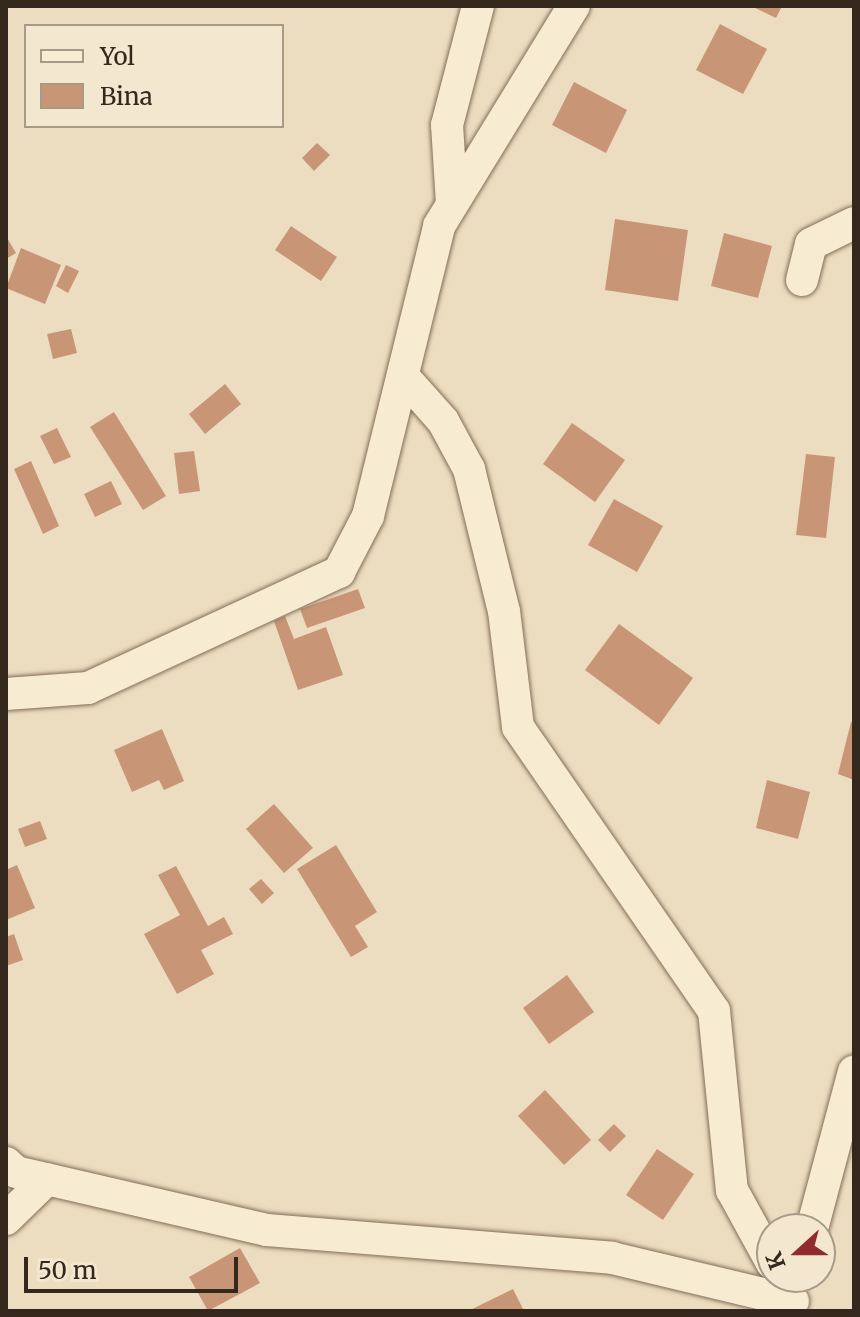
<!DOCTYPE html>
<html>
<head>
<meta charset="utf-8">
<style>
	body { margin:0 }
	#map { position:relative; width:860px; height:1317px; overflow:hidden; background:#ecddc0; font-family:Merriweather,serif }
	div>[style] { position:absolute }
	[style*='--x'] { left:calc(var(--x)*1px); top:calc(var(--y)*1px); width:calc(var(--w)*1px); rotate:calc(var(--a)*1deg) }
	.building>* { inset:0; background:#c99577 }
	.roads { filter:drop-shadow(0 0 2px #846e59) drop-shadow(0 0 2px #846e59) }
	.street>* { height:32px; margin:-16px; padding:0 16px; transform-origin:16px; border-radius:16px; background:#f7ebd2 }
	span { translate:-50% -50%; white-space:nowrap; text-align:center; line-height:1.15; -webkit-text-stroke:7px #f4e7cf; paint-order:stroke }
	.frame { position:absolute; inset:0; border:8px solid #34271c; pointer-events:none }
	.legend { position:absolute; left:24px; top:24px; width:260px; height:104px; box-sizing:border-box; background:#f4e7cf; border:2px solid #a79a87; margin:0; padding:10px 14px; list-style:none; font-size:24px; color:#34271c }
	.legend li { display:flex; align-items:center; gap:16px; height:40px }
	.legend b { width:40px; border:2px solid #a79a87 }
	.north { position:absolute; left:756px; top:1213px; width:80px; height:80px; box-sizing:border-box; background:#f4e7cf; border:2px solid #a79a87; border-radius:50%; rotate:249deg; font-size:22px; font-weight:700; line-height:32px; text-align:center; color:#34271c }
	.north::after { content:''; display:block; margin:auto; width:28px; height:36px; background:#902b30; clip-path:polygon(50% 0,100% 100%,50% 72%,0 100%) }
	.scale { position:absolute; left:24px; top:1257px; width:214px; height:36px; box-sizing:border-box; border:4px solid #34271c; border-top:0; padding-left:10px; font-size:24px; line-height:28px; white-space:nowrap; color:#34271c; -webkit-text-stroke:6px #f4e7cf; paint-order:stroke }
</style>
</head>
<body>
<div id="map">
	<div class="building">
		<div style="clip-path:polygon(751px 6px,782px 6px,776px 18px)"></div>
		<div style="clip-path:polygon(720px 24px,767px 49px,743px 94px,696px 70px)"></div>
		<div style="clip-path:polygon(574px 82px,627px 110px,606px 153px,552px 125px)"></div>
		<div style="clip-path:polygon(317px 143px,330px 155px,314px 171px,302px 158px)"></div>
		<div style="clip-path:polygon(615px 219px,688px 230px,678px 301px,605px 290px)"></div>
		<div style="clip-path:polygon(291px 226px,337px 257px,321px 281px,275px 250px)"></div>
		<div style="clip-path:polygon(724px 233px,772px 246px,758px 298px,711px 286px)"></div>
		<div style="clip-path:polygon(6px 236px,16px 253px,6px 259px)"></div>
		<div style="clip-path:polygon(21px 248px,61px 265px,45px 304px,6px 288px)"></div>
		<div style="clip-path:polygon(66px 265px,79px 271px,68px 293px,56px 286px)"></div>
		<div style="clip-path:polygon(71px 329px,77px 353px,53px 359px,47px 334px)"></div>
		<div style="clip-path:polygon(225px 384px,241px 404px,205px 434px,189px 414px)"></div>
		<div style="clip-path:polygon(114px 412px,166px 496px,143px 510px,90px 427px)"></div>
		<div style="clip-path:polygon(572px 423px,625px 460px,595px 502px,543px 464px)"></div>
		<div style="clip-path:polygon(57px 428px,71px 457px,54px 464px,40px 436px)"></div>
		<div style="clip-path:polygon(194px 451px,200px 491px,179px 494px,174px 453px)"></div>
		<div style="clip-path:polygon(806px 454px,835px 457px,826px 538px,796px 535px)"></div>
		<div style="clip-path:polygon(31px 461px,59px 526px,43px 534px,14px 469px)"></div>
		<div style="clip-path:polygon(111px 481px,122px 504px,95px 517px,84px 494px)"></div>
		<div style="clip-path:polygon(614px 499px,663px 526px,637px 572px,588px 545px)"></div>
		<div style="clip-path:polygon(358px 589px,365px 608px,307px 628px,300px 609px)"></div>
		<div style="clip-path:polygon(285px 616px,294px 639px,326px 627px,343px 675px,298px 690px,274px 621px)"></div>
		<div style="clip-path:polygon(619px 624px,693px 678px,659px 725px,585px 670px)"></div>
		<div style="clip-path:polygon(851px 722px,854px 723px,854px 780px,838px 774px)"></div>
		<div style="clip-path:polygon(162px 729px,184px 781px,164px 790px,159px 780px,132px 792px,114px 750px)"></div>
		<div style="clip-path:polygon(767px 780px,810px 792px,798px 839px,756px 828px)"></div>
		<div style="clip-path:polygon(274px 804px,313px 848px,284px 873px,246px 829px)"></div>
		<div style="clip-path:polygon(40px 821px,47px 839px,25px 847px,18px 829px)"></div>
		<div style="clip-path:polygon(336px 845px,377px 912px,355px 926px,368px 947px,351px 957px,297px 869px)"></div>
		<div style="clip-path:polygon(17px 865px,35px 908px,6px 920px,6px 870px)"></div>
		<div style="clip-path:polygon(176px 866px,208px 926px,224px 917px,233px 934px,201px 950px,214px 974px,177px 994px,144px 934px,180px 915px,158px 875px)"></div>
		<div style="clip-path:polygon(261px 879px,274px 893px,262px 904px,249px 889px)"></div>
		<div style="clip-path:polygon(14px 934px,23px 960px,6px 966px,6px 937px)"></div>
		<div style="clip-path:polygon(567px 975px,594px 1012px,549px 1044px,523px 1008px)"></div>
		<div style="clip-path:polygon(545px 1090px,591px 1140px,564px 1165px,518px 1116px)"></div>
		<div style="clip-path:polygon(614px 1124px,626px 1136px,610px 1152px,598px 1140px)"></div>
		<div style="clip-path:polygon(657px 1149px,694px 1174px,663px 1220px,626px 1195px)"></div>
		<div style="clip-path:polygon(240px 1248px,260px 1283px,208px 1311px,189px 1277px)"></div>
		<div style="clip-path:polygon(513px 1289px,524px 1311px,468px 1311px)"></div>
	</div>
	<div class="roads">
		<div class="street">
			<div style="--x:452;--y:204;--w:79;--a:-93.6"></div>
			<div style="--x:447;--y:125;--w:123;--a:-75.4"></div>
			<div style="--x:802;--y:280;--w:37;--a:-76"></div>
			<div style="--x:811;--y:244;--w:48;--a:-26"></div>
			<div style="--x:403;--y:376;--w:60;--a:48.4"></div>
			<div style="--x:443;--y:421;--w:55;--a:61.6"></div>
			<div style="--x:469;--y:469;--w:146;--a:76.2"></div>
			<div style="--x:504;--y:611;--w:117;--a:83.1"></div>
			<div style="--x:518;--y:727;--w:345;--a:55.4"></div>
			<div style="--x:714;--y:1011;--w:180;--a:84.3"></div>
			<div style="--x:732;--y:1190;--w:83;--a:61.3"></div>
			<div style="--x:6;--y:694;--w:82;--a:-4.2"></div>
			<div style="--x:88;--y:688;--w:277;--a:-24.8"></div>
			<div style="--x:339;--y:572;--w:63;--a:-62.6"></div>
			<div style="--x:368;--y:516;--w:299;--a:-76.2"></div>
			<div style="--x:439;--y:226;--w:258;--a:-58.5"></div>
			<div style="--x:6;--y:1163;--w:13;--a:42"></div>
			<div style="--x:16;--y:1172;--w:258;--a:13"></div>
			<div style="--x:267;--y:1230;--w:346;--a:4.6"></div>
			<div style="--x:612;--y:1258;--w:186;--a:13.4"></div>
			<div style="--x:6;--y:1219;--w:57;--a:-44.3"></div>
			<div style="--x:812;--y:1229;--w:163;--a:-75.1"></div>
		</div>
	</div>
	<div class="frame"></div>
	<ul class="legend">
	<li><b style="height:10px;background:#f7ebd2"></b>Yol</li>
	<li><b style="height:22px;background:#c99577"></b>Bina</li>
	</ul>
	<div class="north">K</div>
	<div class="scale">50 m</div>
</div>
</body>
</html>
